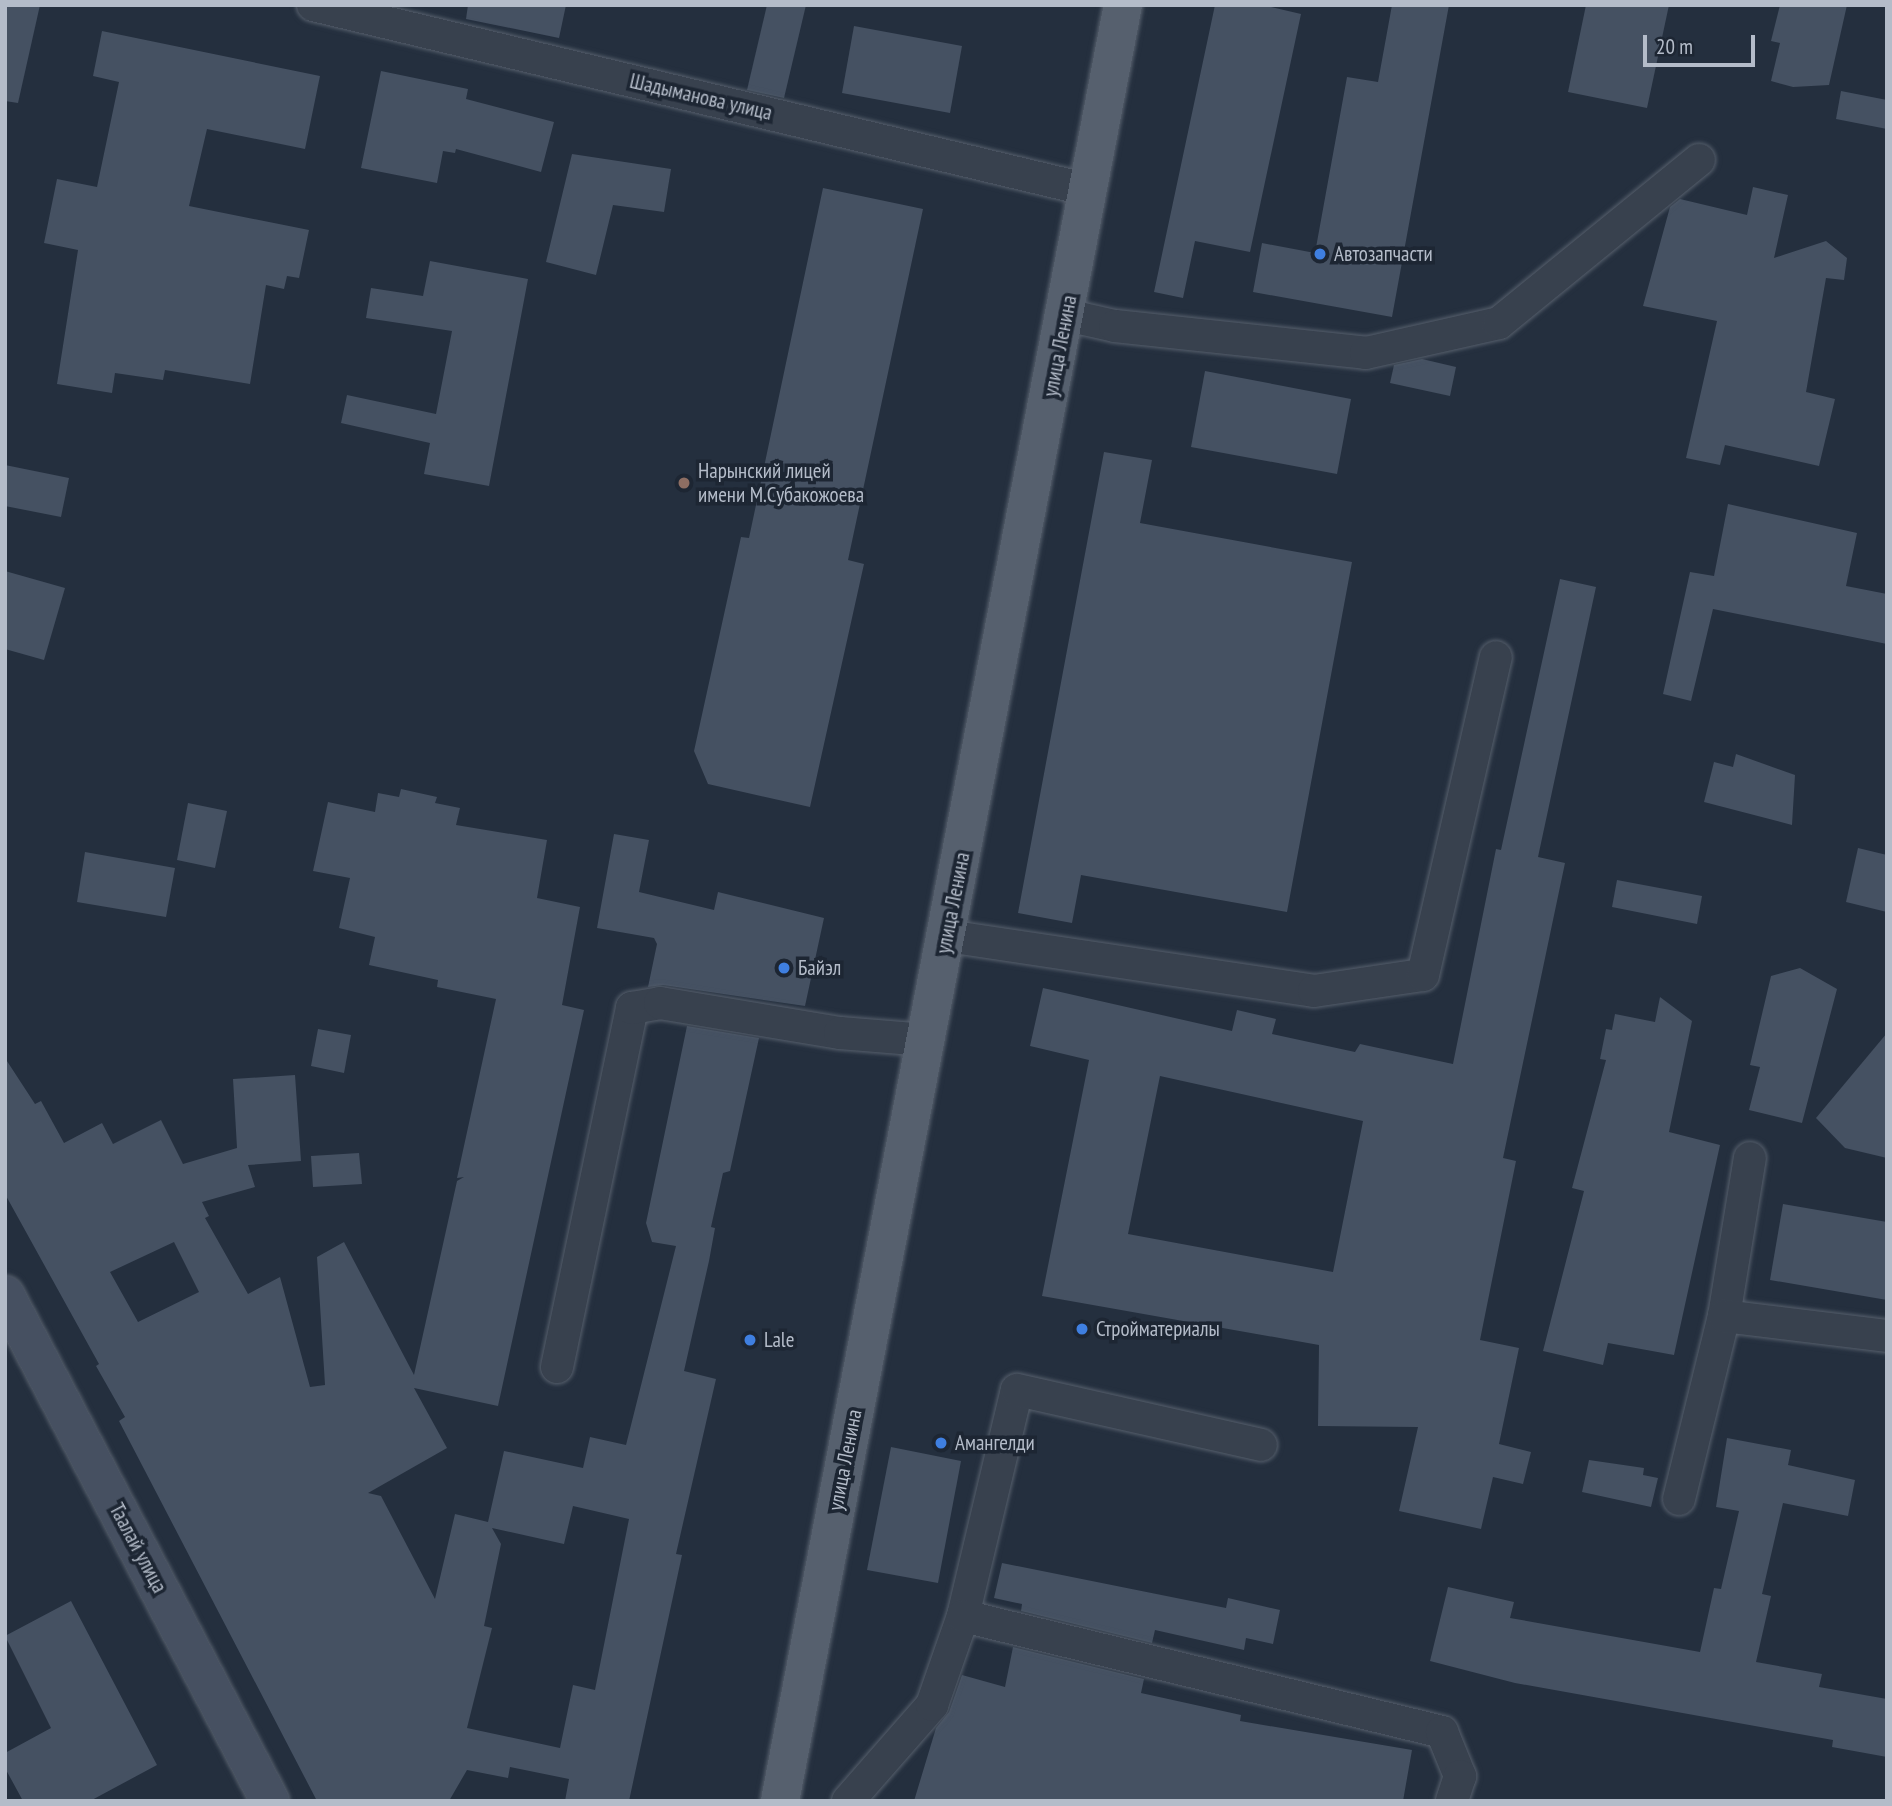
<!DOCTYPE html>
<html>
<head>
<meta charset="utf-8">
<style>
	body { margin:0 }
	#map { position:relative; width:1892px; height:1806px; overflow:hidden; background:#242f3e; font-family:"PT Sans Narrow",sans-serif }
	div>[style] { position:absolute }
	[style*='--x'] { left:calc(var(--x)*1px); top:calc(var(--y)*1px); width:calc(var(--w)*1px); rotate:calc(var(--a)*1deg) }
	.building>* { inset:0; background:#455162 }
	.roads { filter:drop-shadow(0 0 2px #565f6c) drop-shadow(0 0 2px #565f6c) }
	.street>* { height:32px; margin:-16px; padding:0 16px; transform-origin:16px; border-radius:16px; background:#38414e }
	.secondary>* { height:38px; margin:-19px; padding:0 19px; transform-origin:19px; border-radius:19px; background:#465061 }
	.primary>* { height:38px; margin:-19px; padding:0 19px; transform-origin:19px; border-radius:19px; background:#56606e }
	.dots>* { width:19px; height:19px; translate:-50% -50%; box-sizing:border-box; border:4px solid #1d2633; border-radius:50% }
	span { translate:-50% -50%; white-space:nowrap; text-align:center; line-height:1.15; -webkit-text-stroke:7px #1d2633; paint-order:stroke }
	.street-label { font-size:21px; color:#b4bcc9 }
	.poi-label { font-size:21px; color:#b4bcc9 }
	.left { translate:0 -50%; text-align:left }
	.frame { position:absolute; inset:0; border:7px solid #b4bcc9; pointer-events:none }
	.scale { position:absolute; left:1643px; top:35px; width:112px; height:32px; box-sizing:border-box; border:4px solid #b4bcc9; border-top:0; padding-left:9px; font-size:21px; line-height:24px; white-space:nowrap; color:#b4bcc9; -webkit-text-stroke:5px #1d2633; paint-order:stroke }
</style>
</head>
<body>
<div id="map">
	<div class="building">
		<div style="clip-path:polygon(5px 5px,40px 5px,18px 103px,5px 101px)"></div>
		<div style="clip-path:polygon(468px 5px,566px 5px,559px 38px,466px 19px)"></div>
		<div style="clip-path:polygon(767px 5px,806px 5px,784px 98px,747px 90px)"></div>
		<div style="clip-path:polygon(1215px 5px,1262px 5px,1301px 14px,1250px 252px,1195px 241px,1183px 298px,1154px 292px)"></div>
		<div style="clip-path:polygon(1392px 5px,1449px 5px,1392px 317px,1253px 292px,1262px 243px,1315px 253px,1347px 77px,1378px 82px)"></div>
		<div style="clip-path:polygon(1586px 5px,1669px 5px,1647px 108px,1568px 92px)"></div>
		<div style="clip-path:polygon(1780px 5px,1847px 5px,1829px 85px,1793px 87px,1771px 81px,1780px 43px,1771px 41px)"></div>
		<div style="clip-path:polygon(854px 26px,962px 46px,950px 113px,842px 93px)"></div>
		<div style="clip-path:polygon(102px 31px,320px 76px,305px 149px,207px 129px,189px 206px,309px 230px,299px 278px,287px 276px,284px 289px,266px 285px,250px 384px,165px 370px,163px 380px,115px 373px,112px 393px,57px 384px,78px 250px,44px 243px,57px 179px,97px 187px,119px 82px,93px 76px)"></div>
		<div style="clip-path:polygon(381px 71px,468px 89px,466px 99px,554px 122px,541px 172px,456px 149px,455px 153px,443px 151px,437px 183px,361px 168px)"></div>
		<div style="clip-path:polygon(1841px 91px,1887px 100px,1887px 129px,1836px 119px)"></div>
		<div style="clip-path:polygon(572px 154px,671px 169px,664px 212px,613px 205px,596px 275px,546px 262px)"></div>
		<div style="clip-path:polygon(1753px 187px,1788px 195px,1774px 258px,1826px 241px,1847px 258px,1844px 280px,1826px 278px,1806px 392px,1835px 399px,1819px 466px,1725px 445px,1720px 465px,1686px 458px,1717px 321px,1643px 306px,1670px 207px,1680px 199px,1747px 215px)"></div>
		<div style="clip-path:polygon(823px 188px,923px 209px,848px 560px,864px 564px,810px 807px,708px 784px,694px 751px,741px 537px,749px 538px)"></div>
		<div style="clip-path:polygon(430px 261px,528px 279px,489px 486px,424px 474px,430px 443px,341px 423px,347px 395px,436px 414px,452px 331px,366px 318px,371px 288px,423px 296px)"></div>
		<div style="clip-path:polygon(1422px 359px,1456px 367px,1450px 396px,1390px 383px,1394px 365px)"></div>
		<div style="clip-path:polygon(1205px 371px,1351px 399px,1337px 474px,1191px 447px)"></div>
		<div style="clip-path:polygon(1104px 452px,1152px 460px,1140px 523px,1352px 562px,1287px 912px,1081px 875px,1072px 923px,1018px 913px)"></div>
		<div style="clip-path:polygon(5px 465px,69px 478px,61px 517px,5px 506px)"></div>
		<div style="clip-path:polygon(1728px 504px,1857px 533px,1846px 586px,1887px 594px,1887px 644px,1713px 609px,1691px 701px,1663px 694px,1690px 572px,1714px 576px)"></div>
		<div style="clip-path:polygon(5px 571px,65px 588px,44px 660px,5px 649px)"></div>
		<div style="clip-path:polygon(evenodd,1560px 579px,1596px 587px,1538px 857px,1565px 863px,1503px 1158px,1516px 1161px,1480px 1340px,1519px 1348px,1499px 1444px,1531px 1452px,1523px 1484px,1493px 1477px,1481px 1529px,1399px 1511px,1418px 1427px,1318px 1426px,1319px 1345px,1042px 1296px,1089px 1060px,1030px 1046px,1043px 988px,1232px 1031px,1237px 1010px,1276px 1019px,1272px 1034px,1355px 1052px,1360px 1044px,1453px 1064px,1496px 849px,1501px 850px,1560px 579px,1160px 1076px,1363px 1121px,1333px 1272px,1128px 1234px,1160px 1076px)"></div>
		<div style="clip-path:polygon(1736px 754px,1795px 775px,1792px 825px,1704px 802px,1714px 762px,1733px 767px)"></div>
		<div style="clip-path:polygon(evenodd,401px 789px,437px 797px,435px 803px,460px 808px,456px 825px,547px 840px,537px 898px,580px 907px,562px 1005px,584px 1010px,498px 1406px,414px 1388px,447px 1448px,368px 1493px,381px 1496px,435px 1599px,455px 1514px,488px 1522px,504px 1451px,583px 1468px,590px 1437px,626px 1445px,676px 1246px,652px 1242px,646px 1223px,687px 1026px,759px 1038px,730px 1171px,723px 1173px,711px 1227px,715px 1228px,709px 1261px,684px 1371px,716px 1379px,676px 1554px,682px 1555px,629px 1801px,565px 1801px,569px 1779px,510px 1767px,508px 1778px,467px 1770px,449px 1801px,317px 1801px,119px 1421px,125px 1417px,96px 1366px,99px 1364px,5px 1194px,5px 1058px,35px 1104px,41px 1101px,64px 1143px,102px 1123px,113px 1144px,161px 1120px,183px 1164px,237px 1148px,233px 1079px,295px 1075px,301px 1161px,248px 1165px,255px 1187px,202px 1202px,209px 1216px,205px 1218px,248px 1294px,280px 1277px,310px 1387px,325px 1385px,317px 1257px,344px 1242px,414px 1375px,457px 1181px,464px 1177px,457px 1178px,496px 999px,437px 987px,438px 980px,369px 965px,375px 937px,339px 928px,350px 878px,313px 871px,328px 802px,375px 812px,378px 793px,399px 797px,401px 789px,174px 1242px,199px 1292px,138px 1322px,110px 1272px,174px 1242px,401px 789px,573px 1506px,629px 1519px,595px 1690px,573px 1685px,560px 1748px,467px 1728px,492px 1628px,484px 1626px,501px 1544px,492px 1528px,564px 1544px,573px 1506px)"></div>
		<div style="clip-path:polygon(188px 803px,227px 811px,215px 868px,177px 860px)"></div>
		<div style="clip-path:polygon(614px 834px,649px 840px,639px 892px,714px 910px,718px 892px,824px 918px,805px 1006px,663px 985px,648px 987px,657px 944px,654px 938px,597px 928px)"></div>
		<div style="clip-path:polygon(1858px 848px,1887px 855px,1887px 912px,1846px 902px)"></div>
		<div style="clip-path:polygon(85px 852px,175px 868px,166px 917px,77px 902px)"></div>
		<div style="clip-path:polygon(1617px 880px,1702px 896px,1697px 924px,1612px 907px)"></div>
		<div style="clip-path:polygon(1800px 968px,1837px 989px,1802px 1123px,1749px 1110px,1760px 1067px,1750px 1065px,1771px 976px)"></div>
		<div style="clip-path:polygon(1660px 997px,1692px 1021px,1669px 1132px,1720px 1145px,1674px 1355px,1608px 1343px,1603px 1365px,1543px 1351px,1584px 1191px,1572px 1188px,1606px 1060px,1600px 1059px,1606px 1029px,1612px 1030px,1615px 1014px,1655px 1022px)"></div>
		<div style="clip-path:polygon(318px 1029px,351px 1035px,344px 1073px,311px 1066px)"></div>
		<div style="clip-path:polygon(1887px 1033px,1887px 1158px,1845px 1148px,1816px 1118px)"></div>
		<div style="clip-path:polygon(359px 1153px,362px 1184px,313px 1187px,311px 1156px)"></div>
		<div style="clip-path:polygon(1783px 1204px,1887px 1222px,1887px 1300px,1770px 1280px)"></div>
		<div style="clip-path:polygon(1727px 1438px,1791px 1450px,1788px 1465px,1855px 1480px,1848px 1516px,1783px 1503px,1762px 1594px,1771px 1596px,1756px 1662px,1822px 1674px,1819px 1687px,1887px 1699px,1887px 1757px,1832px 1747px,1833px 1740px,1515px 1683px,1430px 1661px,1448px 1587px,1514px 1602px,1510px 1618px,1700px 1652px,1714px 1588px,1721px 1589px,1739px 1511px,1716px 1507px)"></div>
		<div style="clip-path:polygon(891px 1447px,961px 1461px,938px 1583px,867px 1570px)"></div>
		<div style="clip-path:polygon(1589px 1460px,1644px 1468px,1643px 1475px,1658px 1478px,1651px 1507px,1582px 1492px)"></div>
		<div style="clip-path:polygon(1002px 1563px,1226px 1608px,1228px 1598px,1280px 1610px,1273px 1644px,1246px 1638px,1244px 1650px,1155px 1630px,1152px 1643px,1021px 1611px,1022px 1604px,994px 1598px)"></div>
		<div style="clip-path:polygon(71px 1601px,157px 1765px,90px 1801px,23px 1801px,5px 1768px,5px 1753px,51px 1728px,5px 1636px)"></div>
		<div style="clip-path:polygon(1013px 1647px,1144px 1679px,1141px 1693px,1241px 1715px,1240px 1721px,1412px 1750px,1403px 1801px,914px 1801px,936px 1728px,949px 1712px,962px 1675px,1005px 1687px)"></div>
	</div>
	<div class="roads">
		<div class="street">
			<div style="--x:313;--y:5;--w:798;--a:13.41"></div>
			<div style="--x:1066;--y:315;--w:50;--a:12.7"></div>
			<div style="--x:1115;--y:326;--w:252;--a:6.1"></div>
			<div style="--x:1366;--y:353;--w:136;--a:-12.7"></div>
			<div style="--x:1499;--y:323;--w:258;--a:-39.2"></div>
			<div style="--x:947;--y:936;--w:371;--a:8.5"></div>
			<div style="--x:1314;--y:991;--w:110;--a:-8.4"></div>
			<div style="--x:1423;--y:975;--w:326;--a:-77.1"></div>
			<div style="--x:1724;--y:1316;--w:160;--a:-80.7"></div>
			<div style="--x:557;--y:1367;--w:367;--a:-78.2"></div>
			<div style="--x:632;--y:1008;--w:28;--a:-10"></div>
			<div style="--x:660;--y:1003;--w:182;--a:9.5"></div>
			<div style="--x:840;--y:1033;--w:86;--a:4.7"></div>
			<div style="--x:1679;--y:1499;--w:188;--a:-76.2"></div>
			<div style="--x:1724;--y:1316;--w:164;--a:7"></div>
			<div style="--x:963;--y:1616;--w:232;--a:-76.6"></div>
			<div style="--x:1017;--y:1390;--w:250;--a:12.7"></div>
			<div style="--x:848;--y:1801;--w:128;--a:-48.8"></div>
			<div style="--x:932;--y:1705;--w:94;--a:-70.8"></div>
			<div style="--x:963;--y:1616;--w:493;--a:13.6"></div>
			<div style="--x:1442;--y:1732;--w:48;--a:67.8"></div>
			<div style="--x:1460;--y:1776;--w:26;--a:108"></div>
		</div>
		<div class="secondary">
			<div style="--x:5;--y:1295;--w:571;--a:62.36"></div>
		</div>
		<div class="primary">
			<div style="--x:780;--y:1801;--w:1828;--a:-79.19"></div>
		</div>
	</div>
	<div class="dots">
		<div style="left:1320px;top:254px;background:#3f7fe0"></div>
		<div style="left:684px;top:483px;background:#8d6e63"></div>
		<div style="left:784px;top:968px;background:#3f7fe0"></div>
		<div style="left:1082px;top:1329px;background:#3f7fe0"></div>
		<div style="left:750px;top:1340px;background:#3f7fe0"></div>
		<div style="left:941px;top:1443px;background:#3f7fe0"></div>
	</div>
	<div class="street-label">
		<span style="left:701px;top:97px;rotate:13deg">Шадыманова улица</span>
		<span style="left:1060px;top:346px;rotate:-79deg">улица Ленина</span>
		<span style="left:953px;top:903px;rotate:-79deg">улица Ленина</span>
		<span style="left:845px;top:1460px;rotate:-79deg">улица Ленина</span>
		<span style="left:138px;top:1548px;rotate:62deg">Таалай улица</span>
	</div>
	<div class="poi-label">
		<span class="left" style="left:1334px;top:254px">Автозапчасти</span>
		<span class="left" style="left:698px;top:483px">Нарынский лицей<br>имени М.Субакожоева</span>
		<span class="left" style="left:798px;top:968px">Байэл</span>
		<span class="left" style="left:1096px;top:1329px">Стройматериалы</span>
		<span class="left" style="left:764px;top:1340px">Lale</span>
		<span class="left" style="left:955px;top:1443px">Амангелди</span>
	</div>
	<div class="frame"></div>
	<div class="scale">20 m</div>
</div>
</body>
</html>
